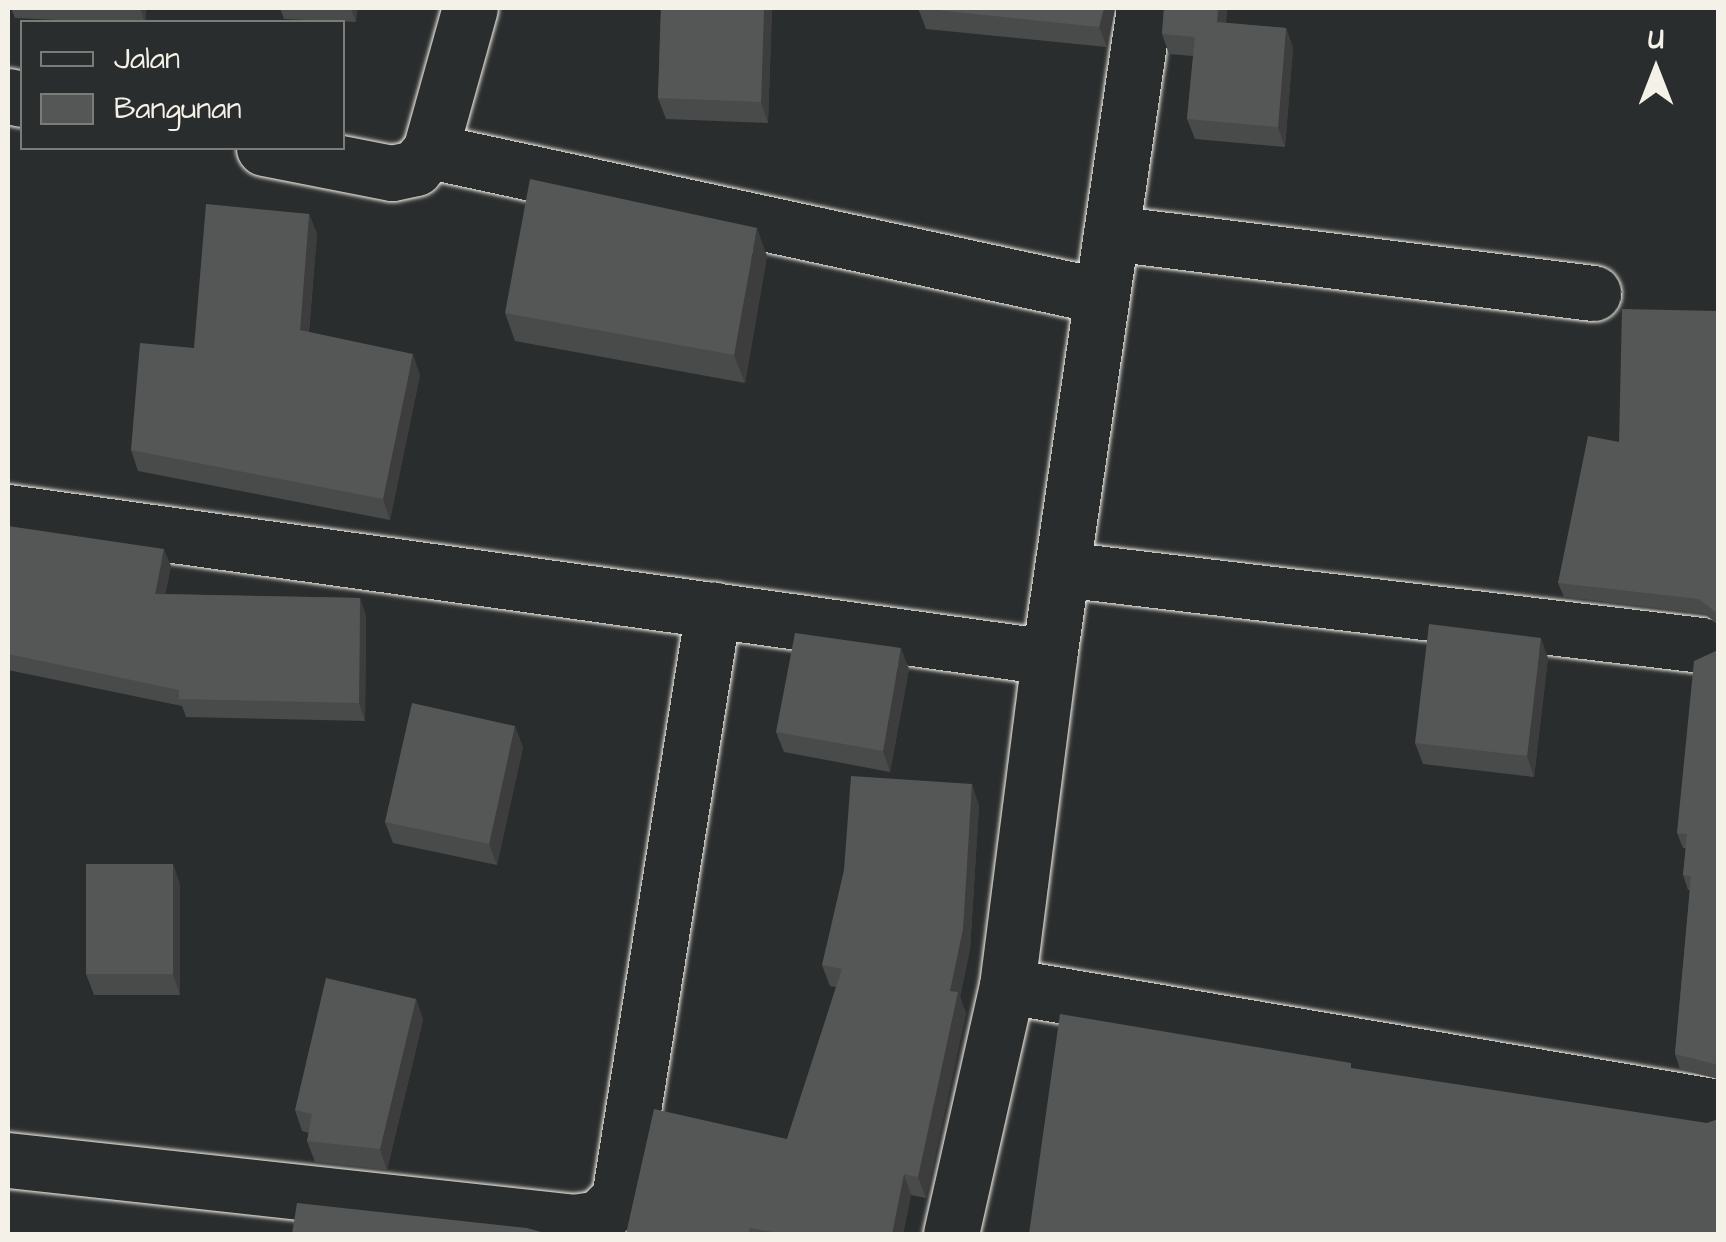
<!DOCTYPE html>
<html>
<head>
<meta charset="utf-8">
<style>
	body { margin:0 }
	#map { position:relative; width:1726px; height:1242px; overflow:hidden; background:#2a2d2e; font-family:"Architects Daughter",sans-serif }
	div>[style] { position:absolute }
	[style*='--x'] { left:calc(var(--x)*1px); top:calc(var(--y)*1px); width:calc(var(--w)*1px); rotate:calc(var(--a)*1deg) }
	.roads { filter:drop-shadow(0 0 2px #f4f1e8) drop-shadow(0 0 2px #f4f1e8) }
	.street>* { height:55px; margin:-27.5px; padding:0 27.5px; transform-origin:27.5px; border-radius:27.5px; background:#2a2d2e }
	.wall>* { inset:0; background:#494b4a }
	.shaded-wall>* { inset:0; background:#3c3d3c }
	.building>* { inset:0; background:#555756 }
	span { translate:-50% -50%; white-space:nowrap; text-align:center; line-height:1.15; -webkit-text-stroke:8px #2a2d2e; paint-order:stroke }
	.frame { position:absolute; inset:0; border:10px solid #f4f1e8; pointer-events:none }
	.legend { position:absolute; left:20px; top:20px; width:325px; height:130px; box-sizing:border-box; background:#2a2d2e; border:2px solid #7b7b78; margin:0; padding:12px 18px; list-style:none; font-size:30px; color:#f4f1e8 }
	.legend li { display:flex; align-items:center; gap:20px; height:50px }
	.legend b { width:50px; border:2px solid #7b7b78 }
	.north { position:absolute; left:1606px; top:20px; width:100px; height:100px; -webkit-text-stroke:8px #2a2d2e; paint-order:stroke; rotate:0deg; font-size:28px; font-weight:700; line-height:40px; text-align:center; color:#f4f1e8 }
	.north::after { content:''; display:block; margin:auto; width:35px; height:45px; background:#f4f1e8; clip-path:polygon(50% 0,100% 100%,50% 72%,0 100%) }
</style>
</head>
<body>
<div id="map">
	<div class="roads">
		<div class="street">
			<div style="--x:8;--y:96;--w:14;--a:12"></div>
			<div style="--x:264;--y:148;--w:130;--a:11.1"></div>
			<div style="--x:392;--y:173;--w:24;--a:-12"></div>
			<div style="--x:415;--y:168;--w:23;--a:-49"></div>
			<div style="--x:430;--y:151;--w:148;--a:-74.4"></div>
			<div style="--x:430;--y:151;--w:686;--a:12.19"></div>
			<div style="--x:1111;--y:233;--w:486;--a:7.1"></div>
			<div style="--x:8;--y:512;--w:1051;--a:7.93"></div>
			<div style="--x:1049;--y:657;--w:656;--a:-81.67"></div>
			<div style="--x:1062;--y:569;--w:644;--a:6.78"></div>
			<div style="--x:1007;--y:986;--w:332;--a:-82.7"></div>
			<div style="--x:8;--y:1160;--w:569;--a:6.25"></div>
			<div style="--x:574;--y:1222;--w:25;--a:-9"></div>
			<div style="--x:599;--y:1218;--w:28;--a:-45"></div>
			<div style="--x:619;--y:1198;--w:596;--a:-80.93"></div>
			<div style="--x:951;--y:1234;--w:254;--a:-77.3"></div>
			<div style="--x:1007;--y:986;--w:721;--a:9.66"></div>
		</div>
	</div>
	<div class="wall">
		<div style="clip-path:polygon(11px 8px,146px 8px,146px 22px,100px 22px,15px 18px)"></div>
		<div style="clip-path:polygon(280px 8px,357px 8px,356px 22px,284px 19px)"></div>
		<div style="clip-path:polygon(661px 8px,772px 8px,768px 123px,666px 119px,658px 98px)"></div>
		<div style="clip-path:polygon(918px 8px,1115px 8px,1107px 47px,926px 29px)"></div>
		<div style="clip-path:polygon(1164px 8px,1227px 8px,1226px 23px,1286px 28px,1293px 48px,1285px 147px,1195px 139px,1187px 119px,1193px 56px,1169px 54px,1162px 34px)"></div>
		<div style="clip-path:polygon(309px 214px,317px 234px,309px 332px,420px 375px,390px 520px,138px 471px,131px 450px,194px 348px)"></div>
		<div style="clip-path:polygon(767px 256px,745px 383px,515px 341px,505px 313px)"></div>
		<div style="clip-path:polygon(1718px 311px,1718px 625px,1705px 614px,1564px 597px,1558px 583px,1619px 442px)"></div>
		<div style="clip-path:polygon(8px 526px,171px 566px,165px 594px,360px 598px,366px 616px,365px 721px,186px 717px,182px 706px,8px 670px)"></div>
		<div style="clip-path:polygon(1718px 650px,1718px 1079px,1680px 1069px,1675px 1054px,1690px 890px,1688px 890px,1683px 875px,1686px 848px,1683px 848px,1677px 833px)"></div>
		<div style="clip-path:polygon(1548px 658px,1534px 777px,1423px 764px,1415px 743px)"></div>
		<div style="clip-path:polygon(909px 669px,890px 772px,784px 752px,776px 732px)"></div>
		<div style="clip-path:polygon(523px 747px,497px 865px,393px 843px,385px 822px)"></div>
		<div style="clip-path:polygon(979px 805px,970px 949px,960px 997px,966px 1013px,926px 1198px,911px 1195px,903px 1234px,626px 1234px,787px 1139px,836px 987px,830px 986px,822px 965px)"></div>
		<div style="clip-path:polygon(173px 864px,180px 885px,180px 995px,94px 995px,86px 974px)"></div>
		<div style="clip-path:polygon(416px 999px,423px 1020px,387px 1170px,315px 1162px,307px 1141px,309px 1133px,302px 1131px,295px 1110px)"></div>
	</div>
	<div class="shaded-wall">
		<div style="clip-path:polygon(140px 8px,146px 8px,146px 22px,145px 22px)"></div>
		<div style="clip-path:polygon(351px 8px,357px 8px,356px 22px)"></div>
		<div style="clip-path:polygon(764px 8px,772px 8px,768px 123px,761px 102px)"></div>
		<div style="clip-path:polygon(1104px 8px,1115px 8px,1107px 47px,1099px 27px)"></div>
		<div style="clip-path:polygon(1218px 8px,1227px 8px,1224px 42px,1217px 22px)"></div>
		<div style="clip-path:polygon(1286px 28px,1293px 48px,1285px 147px,1278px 127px)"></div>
		<div style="clip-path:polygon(309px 214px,317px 234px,307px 351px,300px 330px)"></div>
		<div style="clip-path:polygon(757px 228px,767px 256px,745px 383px,734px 355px)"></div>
		<div style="clip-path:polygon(413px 354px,420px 375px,390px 520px,383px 499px)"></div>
		<div style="clip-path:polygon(164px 549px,171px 566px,162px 611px,155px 594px)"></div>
		<div style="clip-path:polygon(360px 598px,366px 616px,365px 721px,359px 703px)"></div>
		<div style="clip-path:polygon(1541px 638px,1548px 658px,1534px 777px,1527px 756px)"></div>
		<div style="clip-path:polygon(901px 648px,909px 669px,890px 772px,883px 751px)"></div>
		<div style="clip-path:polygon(515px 726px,523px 747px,497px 865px,489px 844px)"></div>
		<div style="clip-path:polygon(972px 784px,979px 805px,970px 949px,960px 997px,966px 1013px,926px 1198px,918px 1177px,950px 991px)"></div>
		<div style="clip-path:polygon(173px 864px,180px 885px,180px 995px,173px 974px)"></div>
		<div style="clip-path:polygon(416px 999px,423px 1020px,387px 1170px,380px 1149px)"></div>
		<div style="clip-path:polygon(904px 1174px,911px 1195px,903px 1234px,892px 1234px)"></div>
	</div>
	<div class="building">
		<div style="clip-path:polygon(661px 8px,764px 8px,761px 102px,658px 98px)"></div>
		<div style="clip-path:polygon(918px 8px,1104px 8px,1099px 27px)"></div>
		<div style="clip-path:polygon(1164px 8px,1218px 8px,1217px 22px,1286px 28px,1278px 127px,1187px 119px,1195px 37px,1162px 34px)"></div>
		<div style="clip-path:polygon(530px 179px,757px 228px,734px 355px,505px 313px)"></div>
		<div style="clip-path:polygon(206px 204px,309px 214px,300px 330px,413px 354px,383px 499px,131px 450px,140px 343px,194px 348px)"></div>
		<div style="clip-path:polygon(1622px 309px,1718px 311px,1718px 614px,1699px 599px,1558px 583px,1588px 436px,1619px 442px)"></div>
		<div style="clip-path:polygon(8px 526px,164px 549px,155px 594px,360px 598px,359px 703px,179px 699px,179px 690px,8px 654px)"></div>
		<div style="clip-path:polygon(1429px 624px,1541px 638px,1527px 756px,1415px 743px)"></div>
		<div style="clip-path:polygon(795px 633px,901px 648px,883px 751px,776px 732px)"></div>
		<div style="clip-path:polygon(1718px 650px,1718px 1065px,1675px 1054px,1691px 876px,1683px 875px,1687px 834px,1677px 833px,1694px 661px)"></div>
		<div style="clip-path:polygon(412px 703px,515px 726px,489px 844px,385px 822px)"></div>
		<div style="clip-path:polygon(851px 776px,972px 784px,963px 929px,950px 991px,958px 992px,918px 1177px,904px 1174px,892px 1234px,784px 1234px,750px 1228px,748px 1234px,626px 1234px,654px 1109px,787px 1139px,842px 969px,822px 965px,844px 870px)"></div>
		<div style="clip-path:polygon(86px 864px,173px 864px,173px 974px,86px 974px)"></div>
		<div style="clip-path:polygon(326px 978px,416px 999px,380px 1149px,307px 1141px,312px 1114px,295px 1110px)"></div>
		<div style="clip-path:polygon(1060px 1014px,1351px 1063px,1351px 1068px,1707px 1123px,1718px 1119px,1718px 1234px,1029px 1234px)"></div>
		<div style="clip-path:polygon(297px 1203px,527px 1228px,548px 1234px,292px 1234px)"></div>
	</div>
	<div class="frame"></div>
	<ul class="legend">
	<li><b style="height:12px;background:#2a2d2e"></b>Jalan</li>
	<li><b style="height:28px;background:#555756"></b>Bangunan</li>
	</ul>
	<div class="north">U</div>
</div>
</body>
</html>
